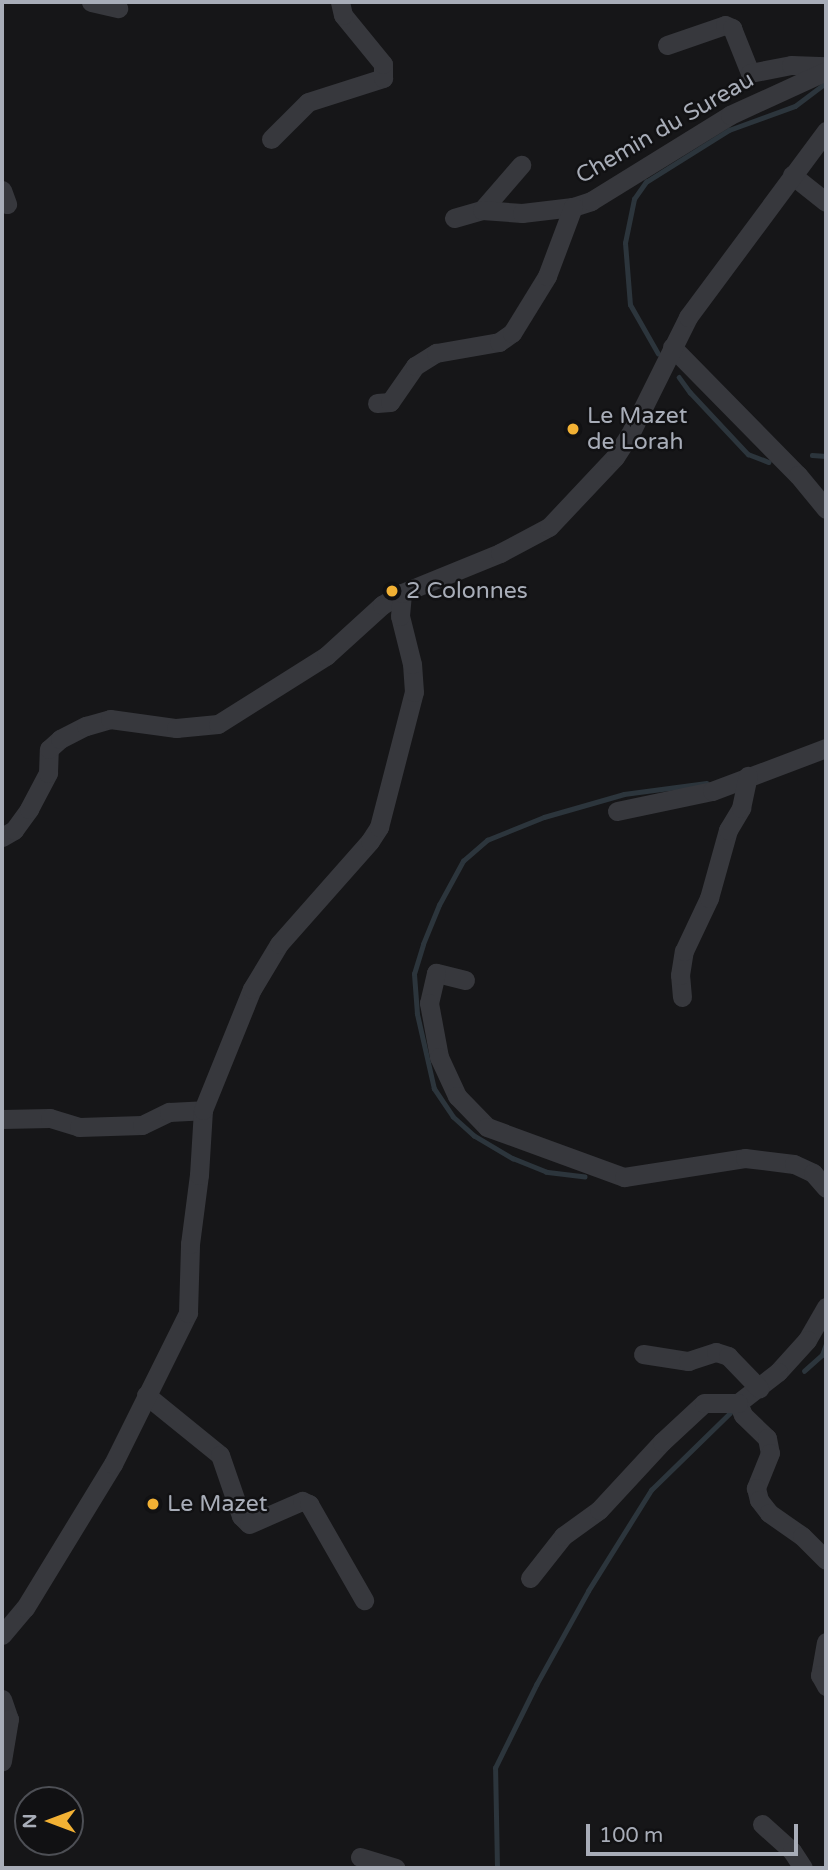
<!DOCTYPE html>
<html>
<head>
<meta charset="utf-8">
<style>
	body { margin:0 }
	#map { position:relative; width:828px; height:1870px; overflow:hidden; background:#161618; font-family:"Varela Round",sans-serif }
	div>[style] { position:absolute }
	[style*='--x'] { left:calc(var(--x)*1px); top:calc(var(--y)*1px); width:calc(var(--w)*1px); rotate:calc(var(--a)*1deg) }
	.stream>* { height:4.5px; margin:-2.25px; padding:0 2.25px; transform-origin:2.25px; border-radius:2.25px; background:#2c353c }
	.minor>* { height:19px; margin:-9.5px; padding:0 9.5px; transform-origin:9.5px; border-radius:9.5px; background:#37383d }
	.dots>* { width:19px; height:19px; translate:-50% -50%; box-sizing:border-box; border:4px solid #111113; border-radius:50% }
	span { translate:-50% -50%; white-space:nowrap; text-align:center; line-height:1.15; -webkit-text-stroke:5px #111113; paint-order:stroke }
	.street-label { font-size:23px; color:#a8adb8 }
	.poi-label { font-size:23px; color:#a8adb8 }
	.left { translate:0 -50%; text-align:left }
	.frame { position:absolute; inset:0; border:4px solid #a8adb8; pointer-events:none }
	.north { position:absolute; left:14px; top:1786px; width:70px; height:70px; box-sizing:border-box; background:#111113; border:2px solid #4d4f55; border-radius:50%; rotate:270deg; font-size:19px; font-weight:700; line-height:28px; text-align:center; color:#a8adb8 }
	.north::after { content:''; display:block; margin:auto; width:24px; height:32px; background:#f2b134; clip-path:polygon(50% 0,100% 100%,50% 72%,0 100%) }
	.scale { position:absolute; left:586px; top:1824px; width:212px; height:32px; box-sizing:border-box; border:4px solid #a8adb8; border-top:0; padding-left:9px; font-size:21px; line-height:24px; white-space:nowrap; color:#a8adb8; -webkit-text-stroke:5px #111113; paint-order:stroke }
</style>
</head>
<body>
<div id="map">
	<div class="stream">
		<div style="--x:658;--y:354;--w:56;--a:-119.7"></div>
		<div style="--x:630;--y:305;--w:62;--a:-94.6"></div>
		<div style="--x:625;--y:243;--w:45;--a:-78.4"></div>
		<div style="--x:634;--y:199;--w:21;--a:-55"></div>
		<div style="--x:646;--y:182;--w:98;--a:-32.1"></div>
		<div style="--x:729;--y:130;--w:70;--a:-20"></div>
		<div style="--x:795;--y:106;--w:39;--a:-37"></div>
		<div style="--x:679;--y:377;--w:19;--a:54"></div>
		<div style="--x:690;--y:392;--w:85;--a:46.9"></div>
		<div style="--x:748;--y:454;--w:22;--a:21"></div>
		<div style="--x:812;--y:455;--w:14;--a:4"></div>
		<div style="--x:585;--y:1177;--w:39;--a:-173"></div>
		<div style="--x:546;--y:1172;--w:35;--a:-158"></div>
		<div style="--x:513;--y:1159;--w:45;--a:-149.5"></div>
		<div style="--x:474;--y:1136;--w:28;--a:-138"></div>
		<div style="--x:453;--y:1117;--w:34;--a:-124"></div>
		<div style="--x:434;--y:1089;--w:77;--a:-102.8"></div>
		<div style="--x:417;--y:1014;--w:40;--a:-94.3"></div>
		<div style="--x:414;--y:974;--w:31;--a:-73"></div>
		<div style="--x:423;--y:944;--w:42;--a:-67.7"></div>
		<div style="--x:439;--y:905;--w:50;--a:-61.4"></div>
		<div style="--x:463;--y:861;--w:32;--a:-41"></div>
		<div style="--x:487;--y:840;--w:61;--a:-22"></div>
		<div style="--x:544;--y:817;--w:83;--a:-16"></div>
		<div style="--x:624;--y:794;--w:83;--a:-7.6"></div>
		<div style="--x:804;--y:1371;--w:24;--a:-42"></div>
		<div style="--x:822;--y:1355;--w:12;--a:-70"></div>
		<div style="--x:497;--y:1868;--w:100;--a:-91.1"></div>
		<div style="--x:495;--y:1768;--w:93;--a:-63.7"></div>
		<div style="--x:536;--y:1685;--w:107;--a:-61"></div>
		<div style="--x:588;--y:1591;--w:119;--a:-58"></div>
		<div style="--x:651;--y:1490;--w:110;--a:-44.3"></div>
	</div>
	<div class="minor">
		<div style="--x:91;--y:2;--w:28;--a:13"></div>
		<div style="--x:667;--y:45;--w:61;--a:-19"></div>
		<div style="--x:725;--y:25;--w:8;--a:23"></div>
		<div style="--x:732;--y:28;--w:48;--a:68.2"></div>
		<div style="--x:750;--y:73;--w:42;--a:-11"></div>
		<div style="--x:791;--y:65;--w:35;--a:2"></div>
		<div style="--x:271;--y:139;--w:52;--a:-45"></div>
		<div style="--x:308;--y:102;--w:79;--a:-17.7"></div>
		<div style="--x:383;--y:78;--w:14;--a:-90"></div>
		<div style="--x:383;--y:64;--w:63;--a:-129.2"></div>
		<div style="--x:343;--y:15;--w:13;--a:-103"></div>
		<div style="--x:792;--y:175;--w:43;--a:38.5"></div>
		<div style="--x:2;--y:190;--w:15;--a:70"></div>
		<div style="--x:482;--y:210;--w:60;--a:-49.1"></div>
		<div style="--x:454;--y:218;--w:29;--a:-16"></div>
		<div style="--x:482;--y:210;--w:40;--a:4.3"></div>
		<div style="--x:522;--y:213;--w:51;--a:-6.7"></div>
		<div style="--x:573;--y:207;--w:19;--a:-18"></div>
		<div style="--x:591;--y:201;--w:163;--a:-31.7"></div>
		<div style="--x:730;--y:115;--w:106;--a:-24.6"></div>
		<div style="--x:672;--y:347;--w:180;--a:45.5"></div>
		<div style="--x:798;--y:475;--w:44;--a:50.5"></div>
		<div style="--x:377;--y:403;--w:13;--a:-4"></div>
		<div style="--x:390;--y:402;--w:44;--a:-55.2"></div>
		<div style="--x:415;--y:366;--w:25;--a:-32"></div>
		<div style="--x:436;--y:353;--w:64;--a:-9.9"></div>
		<div style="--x:499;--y:342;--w:16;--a:-35"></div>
		<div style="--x:512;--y:333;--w:67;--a:-58.4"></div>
		<div style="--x:547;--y:276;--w:74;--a:-69.4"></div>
		<div style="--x:617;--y:811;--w:97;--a:-11.9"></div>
		<div style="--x:712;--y:791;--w:122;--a:-20.7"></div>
		<div style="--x:2;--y:837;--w:14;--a:-30"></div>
		<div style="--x:14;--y:830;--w:26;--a:-54"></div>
		<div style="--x:29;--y:809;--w:41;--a:-62.2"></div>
		<div style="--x:48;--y:773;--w:24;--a:-88"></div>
		<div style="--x:49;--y:749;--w:15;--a:-42"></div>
		<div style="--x:60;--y:739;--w:29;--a:-27"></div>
		<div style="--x:86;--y:726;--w:25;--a:-16"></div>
		<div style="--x:110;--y:719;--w:67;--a:7.8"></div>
		<div style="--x:176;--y:728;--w:42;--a:-5.4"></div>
		<div style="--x:218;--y:724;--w:128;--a:-32.2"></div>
		<div style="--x:326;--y:656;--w:76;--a:-42.3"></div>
		<div style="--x:382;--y:605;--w:23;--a:-31"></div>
		<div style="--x:465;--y:980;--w:30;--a:-166"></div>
		<div style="--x:436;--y:973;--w:31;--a:103"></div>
		<div style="--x:429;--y:1003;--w:55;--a:79.5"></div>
		<div style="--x:439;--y:1057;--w:43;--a:65.2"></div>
		<div style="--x:457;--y:1096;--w:43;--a:45.9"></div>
		<div style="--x:487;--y:1127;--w:146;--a:20.1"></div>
		<div style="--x:624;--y:1177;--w:122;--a:-8.9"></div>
		<div style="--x:745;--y:1158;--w:49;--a:7"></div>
		<div style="--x:794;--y:1164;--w:21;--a:25"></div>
		<div style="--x:813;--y:1173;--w:20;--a:49"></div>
		<div style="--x:682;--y:997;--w:22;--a:-95"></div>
		<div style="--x:680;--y:975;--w:24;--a:-81"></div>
		<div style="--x:684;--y:951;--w:59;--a:-64.7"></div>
		<div style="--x:709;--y:898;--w:71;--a:-74.4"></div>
		<div style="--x:728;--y:830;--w:26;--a:-59"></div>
		<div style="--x:741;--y:808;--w:33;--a:-78"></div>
		<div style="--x:2;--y:1119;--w:48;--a:-1.2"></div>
		<div style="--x:50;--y:1118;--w:30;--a:17"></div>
		<div style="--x:79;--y:1127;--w:63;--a:-1.8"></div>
		<div style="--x:142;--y:1125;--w:30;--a:-26"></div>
		<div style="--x:169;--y:1112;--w:34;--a:-3"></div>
		<div style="--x:826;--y:1307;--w:38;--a:120"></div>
		<div style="--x:807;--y:1340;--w:43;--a:132.2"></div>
		<div style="--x:778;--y:1372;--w:51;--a:142.2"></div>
		<div style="--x:738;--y:1403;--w:13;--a:67"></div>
		<div style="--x:743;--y:1415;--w:33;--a:44"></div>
		<div style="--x:767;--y:1438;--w:15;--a:79"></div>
		<div style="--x:770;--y:1453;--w:38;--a:112"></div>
		<div style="--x:756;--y:1488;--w:12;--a:76"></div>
		<div style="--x:759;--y:1500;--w:16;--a:52"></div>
		<div style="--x:769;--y:1513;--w:40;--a:34.9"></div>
		<div style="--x:802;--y:1536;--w:34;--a:45"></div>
		<div style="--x:643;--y:1354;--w:46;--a:8.8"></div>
		<div style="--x:688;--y:1361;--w:29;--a:-18"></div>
		<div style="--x:716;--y:1352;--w:13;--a:18"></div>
		<div style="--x:728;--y:1356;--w:45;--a:45.9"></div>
		<div style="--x:146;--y:1395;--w:95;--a:39"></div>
		<div style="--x:220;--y:1455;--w:65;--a:71"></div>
		<div style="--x:241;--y:1516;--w:11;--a:45"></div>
		<div style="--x:249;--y:1524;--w:58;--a:-23.5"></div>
		<div style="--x:302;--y:1501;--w:8;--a:23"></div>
		<div style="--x:309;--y:1504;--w:111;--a:60.2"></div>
		<div style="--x:530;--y:1578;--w:53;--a:-51.8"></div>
		<div style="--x:563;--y:1536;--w:44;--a:-35.8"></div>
		<div style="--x:599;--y:1510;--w:93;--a:-47.2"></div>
		<div style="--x:662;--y:1442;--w:57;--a:-42.9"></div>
		<div style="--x:704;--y:1403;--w:34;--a:0"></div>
		<div style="--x:2;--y:1635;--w:35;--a:-50"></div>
		<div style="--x:25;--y:1608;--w:169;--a:-58.6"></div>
		<div style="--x:113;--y:1464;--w:169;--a:-63.6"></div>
		<div style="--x:188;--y:1313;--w:69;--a:-88.3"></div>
		<div style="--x:190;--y:1244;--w:70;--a:-82.6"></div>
		<div style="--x:199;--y:1175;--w:65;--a:-86.5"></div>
		<div style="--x:203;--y:1110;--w:131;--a:-68"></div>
		<div style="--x:252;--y:989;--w:52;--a:-59"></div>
		<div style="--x:279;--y:944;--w:137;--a:-48.5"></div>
		<div style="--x:370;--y:841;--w:17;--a:-57"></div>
		<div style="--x:379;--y:827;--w:139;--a:-75.5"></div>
		<div style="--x:414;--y:692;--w:28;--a:-94"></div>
		<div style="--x:412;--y:664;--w:49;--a:-104"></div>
		<div style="--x:400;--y:616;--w:23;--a:-85"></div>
		<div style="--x:402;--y:593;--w:106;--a:-22.2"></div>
		<div style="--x:500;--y:553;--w:55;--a:-28"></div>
		<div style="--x:549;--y:527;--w:96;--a:-46.7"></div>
		<div style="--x:615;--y:457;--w:27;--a:-57"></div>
		<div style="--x:630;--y:434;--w:131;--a:-63.6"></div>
		<div style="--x:688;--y:317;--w:232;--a:-53.4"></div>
		<div style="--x:826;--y:1642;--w:34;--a:100"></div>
		<div style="--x:820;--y:1675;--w:13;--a:61"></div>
		<div style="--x:2;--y:1699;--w:21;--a:71"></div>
		<div style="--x:9;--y:1719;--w:43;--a:99.5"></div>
		<div style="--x:762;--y:1824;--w:40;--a:42"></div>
		<div style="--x:792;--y:1851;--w:20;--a:57"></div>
		<div style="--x:360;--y:1857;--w:37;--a:17"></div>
	</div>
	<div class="dots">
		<div style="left:573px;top:429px;background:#f2b134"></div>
		<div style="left:392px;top:591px;background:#f2b134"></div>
		<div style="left:153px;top:1504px;background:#f2b134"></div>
	</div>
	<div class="street-label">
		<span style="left:665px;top:128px;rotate:-30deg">Chemin du Sureau</span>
	</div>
	<div class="poi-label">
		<span class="left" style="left:587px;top:429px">Le Mazet<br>de Lorah</span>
		<span class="left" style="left:406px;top:591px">2 Colonnes</span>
		<span class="left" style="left:167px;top:1504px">Le Mazet</span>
	</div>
	<div class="frame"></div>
	<div class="north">N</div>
	<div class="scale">100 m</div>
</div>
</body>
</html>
